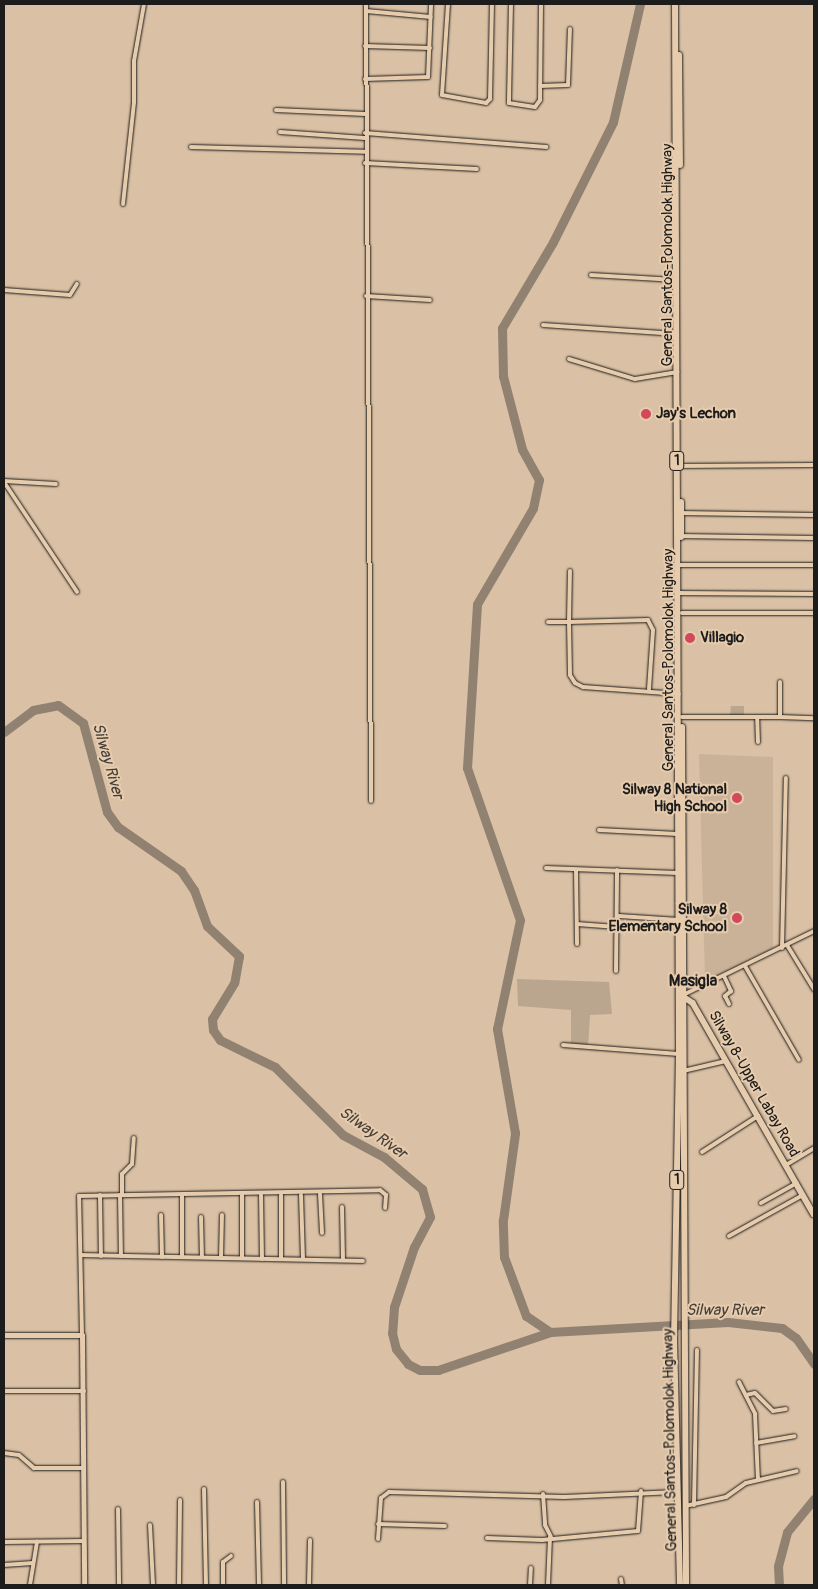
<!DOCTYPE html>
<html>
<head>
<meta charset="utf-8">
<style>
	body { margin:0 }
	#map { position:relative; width:818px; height:1589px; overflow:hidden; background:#dac0a4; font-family:Pangolin,sans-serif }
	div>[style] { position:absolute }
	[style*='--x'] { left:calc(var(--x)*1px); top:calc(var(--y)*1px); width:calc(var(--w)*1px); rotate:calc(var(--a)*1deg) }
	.built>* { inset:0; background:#cab299 }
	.green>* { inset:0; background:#baa58e }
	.river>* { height:9px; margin:-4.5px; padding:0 4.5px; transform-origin:4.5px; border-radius:4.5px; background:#918171 }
	.roads { filter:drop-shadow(0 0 1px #1c1c1c) drop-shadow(0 0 1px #1c1c1c) }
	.minor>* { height:4px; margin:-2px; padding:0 2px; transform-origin:2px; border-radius:2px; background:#e6cbad }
	.tertiary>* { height:5px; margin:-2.5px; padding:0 2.5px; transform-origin:2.5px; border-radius:2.5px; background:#e6cbad }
	.secondary>* { height:5.5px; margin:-2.75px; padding:0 2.75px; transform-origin:2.75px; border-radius:2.75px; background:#e6cbad }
	.trunk>* { height:6px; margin:-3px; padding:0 3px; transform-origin:3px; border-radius:3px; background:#e6cbad }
	.dots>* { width:14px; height:14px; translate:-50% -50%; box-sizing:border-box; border:2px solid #e6cbad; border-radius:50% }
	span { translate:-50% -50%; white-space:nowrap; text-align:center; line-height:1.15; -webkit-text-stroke:4px #e6cbad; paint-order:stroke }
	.shield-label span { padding:1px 4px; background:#e6cbad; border:1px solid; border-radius:4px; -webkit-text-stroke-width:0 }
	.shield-label { font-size:14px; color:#1c1c1c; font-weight:700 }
	.street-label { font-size:15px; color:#1c1c1c }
	.poi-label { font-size:15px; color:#1c1c1c; font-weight:700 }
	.left { translate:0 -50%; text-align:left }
	.right { translate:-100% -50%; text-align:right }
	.water-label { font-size:16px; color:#453f3a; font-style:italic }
	.neighbourhood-label { font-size:16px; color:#1c1c1c; font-weight:700 }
	.frame { position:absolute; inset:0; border:5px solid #1c1c1c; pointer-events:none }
</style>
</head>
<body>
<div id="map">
	<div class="built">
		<div style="clip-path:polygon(699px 754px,773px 757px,773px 949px,705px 981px)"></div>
	</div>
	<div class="green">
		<div style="clip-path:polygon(731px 706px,744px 706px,744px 717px,730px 716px)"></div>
		<div style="clip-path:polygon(517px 979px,609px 982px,612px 1014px,590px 1015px,588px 1047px,571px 1046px,571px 1010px,518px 1006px)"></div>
	</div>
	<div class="river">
		<div style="--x:4;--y:732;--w:36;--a:-37"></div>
		<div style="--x:33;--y:710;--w:25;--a:-11"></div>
		<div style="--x:58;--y:705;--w:31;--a:36"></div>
		<div style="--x:83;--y:723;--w:92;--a:74.9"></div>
		<div style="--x:107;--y:812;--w:19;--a:54"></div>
		<div style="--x:118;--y:827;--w:77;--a:34.9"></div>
		<div style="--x:181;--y:871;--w:23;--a:56"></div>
		<div style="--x:194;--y:890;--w:38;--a:70"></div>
		<div style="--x:207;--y:926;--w:44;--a:43.2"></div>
		<div style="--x:239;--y:956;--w:27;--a:100"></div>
		<div style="--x:234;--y:983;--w:42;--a:121.4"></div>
		<div style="--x:212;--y:1019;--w:11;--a:85"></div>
		<div style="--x:213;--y:1030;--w:12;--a:55"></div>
		<div style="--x:220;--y:1040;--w:61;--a:26.1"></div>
		<div style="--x:275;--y:1067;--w:96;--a:45"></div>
		<div style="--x:343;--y:1135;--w:47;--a:28.2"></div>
		<div style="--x:384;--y:1157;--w:50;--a:40.1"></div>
		<div style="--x:422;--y:1189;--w:29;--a:74"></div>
		<div style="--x:430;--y:1217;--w:34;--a:118"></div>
		<div style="--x:414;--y:1247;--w:63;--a:108.4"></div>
		<div style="--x:394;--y:1307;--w:26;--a:94"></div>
		<div style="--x:392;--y:1333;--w:16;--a:76"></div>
		<div style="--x:396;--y:1349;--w:19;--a:51"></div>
		<div style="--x:408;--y:1364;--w:13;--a:27"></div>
		<div style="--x:420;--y:1370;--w:18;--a:0"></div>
		<div style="--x:438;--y:1370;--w:118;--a:-18.7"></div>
		<div style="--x:550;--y:1332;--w:178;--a:-3.2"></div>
		<div style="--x:728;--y:1322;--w:54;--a:6.3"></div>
		<div style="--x:782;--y:1328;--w:17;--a:36"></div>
		<div style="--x:796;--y:1338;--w:32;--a:55"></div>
		<div style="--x:550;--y:1332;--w:29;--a:-146"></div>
		<div style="--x:526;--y:1316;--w:63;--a:-110.4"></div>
		<div style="--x:504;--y:1257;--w:37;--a:-92"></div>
		<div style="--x:503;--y:1220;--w:88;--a:-82.1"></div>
		<div style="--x:515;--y:1133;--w:106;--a:-99.8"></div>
		<div style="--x:497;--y:1029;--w:111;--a:-78.1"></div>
		<div style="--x:520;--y:920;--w:161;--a:-109.2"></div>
		<div style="--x:467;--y:768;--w:164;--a:-86.5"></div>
		<div style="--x:477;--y:604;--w:111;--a:-59.7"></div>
		<div style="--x:533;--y:508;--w:29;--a:-78"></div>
		<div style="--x:539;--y:480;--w:35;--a:-119"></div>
		<div style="--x:522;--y:449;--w:75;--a:-104.6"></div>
		<div style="--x:503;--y:376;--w:48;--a:-91.2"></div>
		<div style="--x:502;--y:328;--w:100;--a:-59.3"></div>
		<div style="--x:553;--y:242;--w:134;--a:-63.4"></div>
		<div style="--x:613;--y:122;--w:121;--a:-77.1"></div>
		<div style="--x:779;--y:1585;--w:19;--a:-93"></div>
		<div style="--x:778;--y:1566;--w:35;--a:-75"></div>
		<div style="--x:787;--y:1532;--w:43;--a:-50.7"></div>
	</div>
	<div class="roads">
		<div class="minor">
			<div style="--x:366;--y:4;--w:797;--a:89.64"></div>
			<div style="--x:448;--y:4;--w:91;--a:93.8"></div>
			<div style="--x:442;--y:95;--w:45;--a:10.3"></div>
			<div style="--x:486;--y:103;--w:6;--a:-45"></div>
			<div style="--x:490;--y:99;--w:95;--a:-88.8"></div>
			<div style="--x:511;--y:4;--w:99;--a:91.2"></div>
			<div style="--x:509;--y:103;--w:26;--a:9"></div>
			<div style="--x:535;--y:107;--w:9;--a:-54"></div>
			<div style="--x:540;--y:100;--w:96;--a:-89.4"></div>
			<div style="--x:366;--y:11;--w:65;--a:5.3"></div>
			<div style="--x:365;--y:46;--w:65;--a:1.8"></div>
			<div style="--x:365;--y:79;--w:63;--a:-1.8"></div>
			<div style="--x:428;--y:77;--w:73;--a:-87.6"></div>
			<div style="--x:540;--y:86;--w:28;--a:-2"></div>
			<div style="--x:568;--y:85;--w:56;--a:-88"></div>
			<div style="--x:276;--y:110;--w:89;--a:2.6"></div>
			<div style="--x:280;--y:132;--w:85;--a:4"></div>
			<div style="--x:365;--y:133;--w:182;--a:4.4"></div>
			<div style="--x:191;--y:147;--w:174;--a:1.6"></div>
			<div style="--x:365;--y:163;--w:112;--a:3.1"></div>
			<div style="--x:123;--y:204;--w:103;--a:-83.8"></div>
			<div style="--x:134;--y:102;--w:41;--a:-90"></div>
			<div style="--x:134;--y:61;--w:58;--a:-80"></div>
			<div style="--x:591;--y:275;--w:85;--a:3.4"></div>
			<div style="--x:4;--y:290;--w:66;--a:4.3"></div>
			<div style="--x:70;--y:295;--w:13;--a:-58"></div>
			<div style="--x:366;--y:296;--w:64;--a:3.6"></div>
			<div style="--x:543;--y:325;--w:134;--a:3.8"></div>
			<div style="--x:569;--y:359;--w:69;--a:16.9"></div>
			<div style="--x:635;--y:379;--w:43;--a:-9.5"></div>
			<div style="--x:677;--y:466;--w:137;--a:-0.4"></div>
			<div style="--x:4;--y:481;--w:52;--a:3.3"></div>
			<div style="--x:4;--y:482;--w:132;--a:56.4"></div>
			<div style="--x:679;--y:513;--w:135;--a:0.8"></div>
			<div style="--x:679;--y:536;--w:135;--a:0.8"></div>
			<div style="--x:677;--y:565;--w:137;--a:0"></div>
			<div style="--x:678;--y:593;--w:136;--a:0.4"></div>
			<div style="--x:682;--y:613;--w:132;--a:0"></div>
			<div style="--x:548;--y:622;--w:21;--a:0"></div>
			<div style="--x:569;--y:622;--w:51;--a:-88.9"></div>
			<div style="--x:649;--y:689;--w:59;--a:-86.1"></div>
			<div style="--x:653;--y:630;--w:11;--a:-117"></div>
			<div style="--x:648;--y:620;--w:79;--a:178.5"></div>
			<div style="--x:569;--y:622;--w:53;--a:88.9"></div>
			<div style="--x:570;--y:675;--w:9;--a:58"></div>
			<div style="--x:575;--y:683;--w:9;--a:27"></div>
			<div style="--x:583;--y:687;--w:96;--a:4.2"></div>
			<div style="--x:682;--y:717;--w:75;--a:0"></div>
			<div style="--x:780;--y:717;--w:34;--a:2"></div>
			<div style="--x:758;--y:742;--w:25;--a:-92"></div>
			<div style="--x:757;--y:717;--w:23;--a:0"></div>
			<div style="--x:780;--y:717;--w:35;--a:-90"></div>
			<div style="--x:599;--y:830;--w:79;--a:2.9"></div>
			<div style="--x:546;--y:868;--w:132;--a:2.2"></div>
			<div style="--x:576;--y:870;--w:74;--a:89.2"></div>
			<div style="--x:619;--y:916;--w:60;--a:3.8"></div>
			<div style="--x:577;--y:924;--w:40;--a:4.3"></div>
			<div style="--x:787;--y:945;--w:52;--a:58.5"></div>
			<div style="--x:782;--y:948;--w:170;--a:-88.7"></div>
			<div style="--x:745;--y:966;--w:108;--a:60.1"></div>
			<div style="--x:616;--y:971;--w:101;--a:-89.4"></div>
			<div style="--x:724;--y:976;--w:17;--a:65"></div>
			<div style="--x:731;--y:991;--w:8;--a:140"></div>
			<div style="--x:725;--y:996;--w:9;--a:63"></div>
			<div style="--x:683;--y:995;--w:146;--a:-26"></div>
			<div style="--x:563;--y:1045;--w:116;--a:4.4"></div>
			<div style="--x:683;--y:1071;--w:44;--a:-13.1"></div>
			<div style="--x:702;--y:1152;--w:67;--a:-32.7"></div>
			<div style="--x:786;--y:1165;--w:33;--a:-31"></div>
			<div style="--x:320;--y:1194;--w:39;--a:87"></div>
			<div style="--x:100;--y:1195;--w:61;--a:89.1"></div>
			<div style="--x:120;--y:1195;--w:61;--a:89.1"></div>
			<div style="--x:122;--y:1195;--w:21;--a:-90"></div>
			<div style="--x:122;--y:1174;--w:14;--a:-45"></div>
			<div style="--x:132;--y:1164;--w:26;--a:-86"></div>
			<div style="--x:242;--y:1195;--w:63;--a:90"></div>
			<div style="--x:261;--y:1195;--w:64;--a:89.1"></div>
			<div style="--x:301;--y:1195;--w:64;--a:88.2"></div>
			<div style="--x:761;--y:1203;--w:41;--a:-29.1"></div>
			<div style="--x:342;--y:1207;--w:53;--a:88.9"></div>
			<div style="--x:161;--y:1215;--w:42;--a:88.6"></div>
			<div style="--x:201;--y:1217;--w:40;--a:88.6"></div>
			<div style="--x:729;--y:1236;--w:85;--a:-29"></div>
			<div style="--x:81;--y:1255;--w:282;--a:1.2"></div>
			<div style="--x:182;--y:1257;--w:62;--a:-90"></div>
			<div style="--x:221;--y:1258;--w:43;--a:-88.7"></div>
			<div style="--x:281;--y:1259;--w:64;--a:-90"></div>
			<div style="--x:82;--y:1335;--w:139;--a:-91.2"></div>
			<div style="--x:79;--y:1196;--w:301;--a:-1.1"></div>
			<div style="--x:380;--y:1190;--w:8;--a:40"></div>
			<div style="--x:386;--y:1195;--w:13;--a:94"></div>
			<div style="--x:739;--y:1382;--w:36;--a:63"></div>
			<div style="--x:755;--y:1414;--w:66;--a:87.4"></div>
			<div style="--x:4;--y:1391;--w:80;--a:0"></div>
			<div style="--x:746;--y:1395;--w:9;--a:-13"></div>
			<div style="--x:755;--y:1393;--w:25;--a:45"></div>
			<div style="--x:773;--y:1411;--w:13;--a:-9"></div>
			<div style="--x:756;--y:1443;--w:39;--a:-10"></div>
			<div style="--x:4;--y:1453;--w:15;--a:8"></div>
			<div style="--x:19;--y:1455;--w:20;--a:41"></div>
			<div style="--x:34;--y:1468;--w:49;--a:0"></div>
			<div style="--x:283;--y:1482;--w:103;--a:89.4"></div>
			<div style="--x:204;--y:1489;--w:96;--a:88.8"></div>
			<div style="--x:543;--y:1494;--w:31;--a:86"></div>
			<div style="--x:545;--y:1525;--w:13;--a:63"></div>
			<div style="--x:257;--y:1502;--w:83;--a:88.6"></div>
			<div style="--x:694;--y:1505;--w:155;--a:-88.9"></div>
			<div style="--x:685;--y:1506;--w:42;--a:-12.4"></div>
			<div style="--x:726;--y:1497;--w:24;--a:-35"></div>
			<div style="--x:746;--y:1483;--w:52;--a:-13.2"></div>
			<div style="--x:118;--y:1509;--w:76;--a:89.2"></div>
			<div style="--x:378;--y:1524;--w:67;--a:1.7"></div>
			<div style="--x:150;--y:1525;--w:60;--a:87.1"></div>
			<div style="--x:487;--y:1538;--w:55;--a:2.1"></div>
			<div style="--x:542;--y:1540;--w:96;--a:-5.4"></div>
			<div style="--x:638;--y:1531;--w:40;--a:-85.7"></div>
			<div style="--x:378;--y:1539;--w:41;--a:-85.8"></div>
			<div style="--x:381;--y:1498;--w:10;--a:-37"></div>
			<div style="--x:389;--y:1492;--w:175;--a:1.6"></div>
			<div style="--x:564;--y:1497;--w:112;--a:-2.6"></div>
			<div style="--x:4;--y:1542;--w:80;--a:-0.7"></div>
			<div style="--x:4;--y:1565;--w:29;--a:-4"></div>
			<div style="--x:621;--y:1579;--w:6;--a:81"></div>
			<div style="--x:30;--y:1585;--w:44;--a:-80.8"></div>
			<div style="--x:179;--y:1585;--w:85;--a:-89.3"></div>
			<div style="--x:223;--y:1585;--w:23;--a:-90"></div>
			<div style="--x:223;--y:1562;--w:10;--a:-37"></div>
			<div style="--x:309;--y:1585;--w:45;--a:-88.7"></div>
			<div style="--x:530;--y:1585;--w:17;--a:-87"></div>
			<div style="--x:548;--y:1585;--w:48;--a:-87.6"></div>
		</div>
		<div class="tertiary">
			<div style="--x:4;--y:1335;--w:78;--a:0"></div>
			<div style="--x:82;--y:1335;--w:250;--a:89.5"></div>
		</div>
		<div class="secondary">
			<div style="--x:681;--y:995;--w:14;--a:34"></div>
			<div style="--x:693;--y:1003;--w:243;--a:60.2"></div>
		</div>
		<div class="trunk">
			<div style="--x:675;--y:4;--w:1050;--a:89.78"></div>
			<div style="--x:679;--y:1054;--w:285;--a:91"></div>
			<div style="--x:674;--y:1339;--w:246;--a:88.6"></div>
			<div style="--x:679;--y:55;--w:110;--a:89.5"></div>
			<div style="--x:681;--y:502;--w:35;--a:90"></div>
			<div style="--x:682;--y:727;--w:858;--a:89.73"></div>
		</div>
	</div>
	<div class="dots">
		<div style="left:646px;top:414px;background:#d1495b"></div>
		<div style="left:690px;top:638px;background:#d1495b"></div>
		<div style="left:737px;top:798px;background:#d1495b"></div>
		<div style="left:737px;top:918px;background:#d1495b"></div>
	</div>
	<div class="shield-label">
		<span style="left:677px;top:461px">1</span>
		<span style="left:677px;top:1180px">1</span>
	</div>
	<div class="street-label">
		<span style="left:668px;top:255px;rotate:-90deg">General Santos-Polomolok Highway</span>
		<span style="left:669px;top:660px;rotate:-90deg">General Santos-Polomolok Highway</span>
		<span style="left:754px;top:1084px;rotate:60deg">Silway 8-Upper Labay Road</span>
		<span style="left:670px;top:1440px;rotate:-91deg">General Santos-Polomolok Highway</span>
	</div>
	<div class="poi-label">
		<span class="left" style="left:656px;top:414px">Jay's Lechon</span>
		<span class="left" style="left:700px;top:638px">Villagio</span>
		<span class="right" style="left:727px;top:798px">Silway 8 National<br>High School</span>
		<span class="right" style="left:727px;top:918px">Silway 8<br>Elementary School</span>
	</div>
	<div class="water-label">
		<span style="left:108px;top:761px;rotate:74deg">Silway River</span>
		<span style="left:373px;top:1133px;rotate:35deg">Silway River</span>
		<span style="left:725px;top:1310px">Silway River</span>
	</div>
	<div class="neighbourhood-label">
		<span style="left:693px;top:981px">Masigla</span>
	</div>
	<div class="frame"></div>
</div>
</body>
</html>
